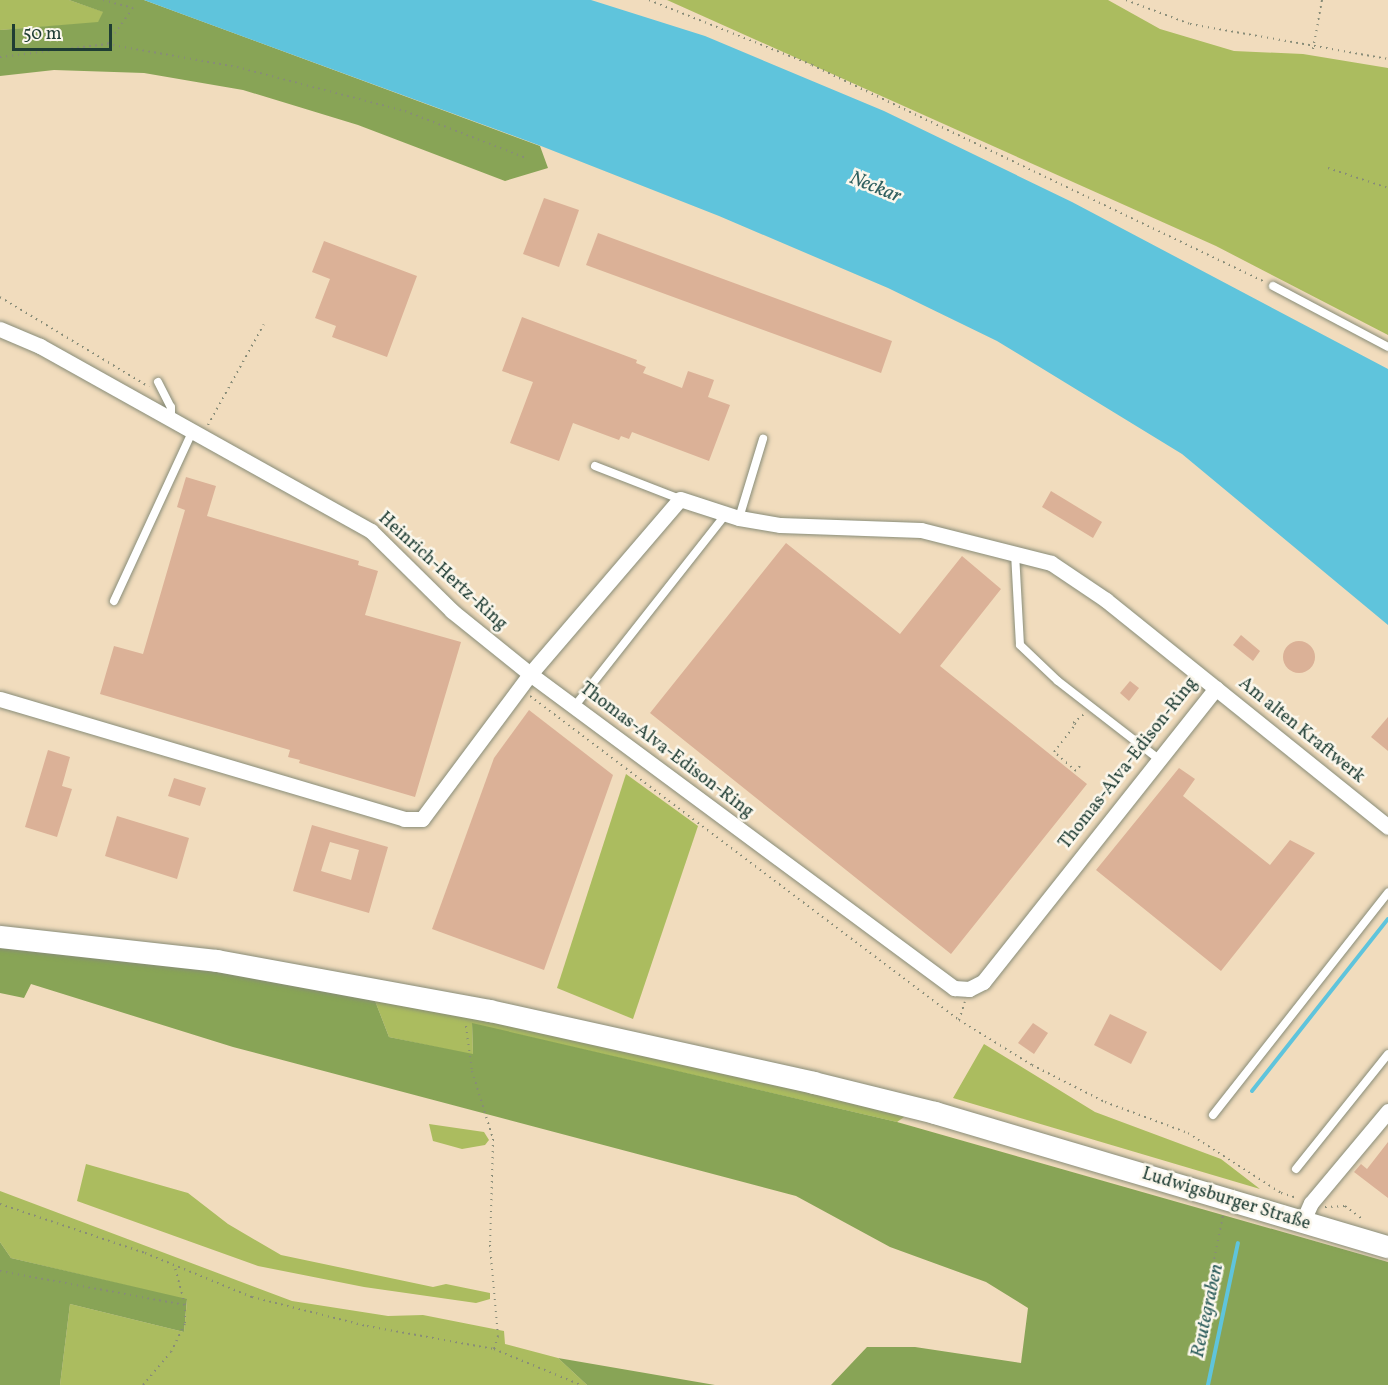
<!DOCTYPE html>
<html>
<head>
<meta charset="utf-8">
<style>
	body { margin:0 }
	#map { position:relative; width:1388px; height:1385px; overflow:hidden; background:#f1dcbd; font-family:Vollkorn,serif }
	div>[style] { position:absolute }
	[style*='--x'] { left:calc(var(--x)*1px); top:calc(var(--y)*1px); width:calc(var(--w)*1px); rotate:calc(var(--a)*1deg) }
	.green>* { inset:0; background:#abbc5f }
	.forest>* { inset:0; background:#88a456 }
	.water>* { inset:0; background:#5fc4dc }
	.stream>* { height:4px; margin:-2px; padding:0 2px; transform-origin:2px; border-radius:2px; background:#5fc4dc }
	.building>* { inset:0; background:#dbb197 }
	.round { border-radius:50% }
	.path>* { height:2px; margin-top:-1px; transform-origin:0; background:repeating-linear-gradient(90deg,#888c78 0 1.5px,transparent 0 6px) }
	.roads { filter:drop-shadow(0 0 2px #888c78) drop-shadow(0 0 2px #888c78) }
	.lane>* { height:8px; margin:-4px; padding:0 4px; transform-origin:4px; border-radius:4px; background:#fff }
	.street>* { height:15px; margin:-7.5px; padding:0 7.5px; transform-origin:7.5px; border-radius:7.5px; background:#fff }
	.secondary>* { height:22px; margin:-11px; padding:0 11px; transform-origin:11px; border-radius:11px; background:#fff }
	span { translate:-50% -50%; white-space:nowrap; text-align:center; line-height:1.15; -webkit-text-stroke:5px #fbf7ec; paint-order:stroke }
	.street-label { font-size:18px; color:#1f3d34 }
	.water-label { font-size:20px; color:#2f5f5e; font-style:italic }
	.scale { position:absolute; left:12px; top:24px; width:100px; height:27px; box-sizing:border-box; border:3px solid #1f3d34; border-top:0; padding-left:8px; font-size:18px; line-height:21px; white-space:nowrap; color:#1f3d34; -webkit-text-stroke:4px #fbf7ec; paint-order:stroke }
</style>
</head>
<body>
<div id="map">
	<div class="green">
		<div style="clip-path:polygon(0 0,69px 0,104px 12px,98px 23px,0 30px)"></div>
		<div style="clip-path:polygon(667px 0,1108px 0,1160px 29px,1234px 51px,1303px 54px,1388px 68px,1388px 335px,1216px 246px)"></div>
		<div style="clip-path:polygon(626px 774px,698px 826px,633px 1019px,557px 988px)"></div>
		<div style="clip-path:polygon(372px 993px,907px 1115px,897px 1122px,472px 1024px,473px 1055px,389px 1037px)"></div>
		<div style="clip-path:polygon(984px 1044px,1095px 1112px,1221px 1159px,1260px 1189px,953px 1098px)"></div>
		<div style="clip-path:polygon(429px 1124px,484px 1132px,489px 1140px,485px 1145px,462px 1149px,433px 1141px)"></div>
		<div style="clip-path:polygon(86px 1164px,188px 1193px,228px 1224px,281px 1255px,433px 1287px,446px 1284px,490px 1293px,490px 1299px,476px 1303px,364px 1287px,258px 1266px,77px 1201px)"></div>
		<div style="clip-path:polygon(0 1191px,292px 1301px,388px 1316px,423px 1315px,504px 1331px,505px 1344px,558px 1358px,587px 1385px,60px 1385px,70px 1304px,184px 1332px,187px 1300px,11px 1258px,0 1242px)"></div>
	</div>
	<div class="forest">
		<div style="clip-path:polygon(69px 0,144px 0,540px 146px,548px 168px,505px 181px,358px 125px,243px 90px,144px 73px,54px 70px,0 76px,0 30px,98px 22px,103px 12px)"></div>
		<div style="clip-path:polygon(0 942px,372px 993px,389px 1037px,473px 1054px,472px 1023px,897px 1122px,1388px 1262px,1388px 1385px,831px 1385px,867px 1347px,915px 1347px,1021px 1363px,1028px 1308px,986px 1282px,890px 1247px,796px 1196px,233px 1047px,31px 984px,24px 998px,0 993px)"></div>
		<div style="clip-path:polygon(0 1242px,11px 1258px,187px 1299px,184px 1332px,70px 1304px,60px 1385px,0 1385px)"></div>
		<div style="clip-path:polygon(558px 1358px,715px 1385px,587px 1385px)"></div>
	</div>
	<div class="water">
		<div style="clip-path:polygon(144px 0,591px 0,705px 36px,884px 111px,1072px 202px,1388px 369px,1388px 625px,1182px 454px,997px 341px,888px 288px,719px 216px,541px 146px)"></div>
	</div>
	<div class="stream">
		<div style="--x:1252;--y:1091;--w:219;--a:-51.7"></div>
		<div style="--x:1208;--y:1385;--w:145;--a:-78.1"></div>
	</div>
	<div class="building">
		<div style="clip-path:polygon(544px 198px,579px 210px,559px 267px,523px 254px)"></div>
		<div style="clip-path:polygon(598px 233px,892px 341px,881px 373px,586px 265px)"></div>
		<div style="clip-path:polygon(324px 241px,417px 276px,387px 357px,332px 337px,336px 326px,315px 318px,330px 279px,312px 272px)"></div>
		<div style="clip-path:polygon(522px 317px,637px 360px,636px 363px,646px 367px,643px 373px,682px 388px,688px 371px,714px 380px,708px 397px,730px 405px,709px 461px,632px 432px,629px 439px,621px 436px,619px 440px,573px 423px,559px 461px,510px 443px,533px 382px,502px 371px)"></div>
		<div style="clip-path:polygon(186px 477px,216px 486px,207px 516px,359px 561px,358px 565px,378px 571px,365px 615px,461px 642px,415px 797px,299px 763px,300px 760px,288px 757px,290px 750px,100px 694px,114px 646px,143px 654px,185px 510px,177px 507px)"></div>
		<div style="clip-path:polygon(1051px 491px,1102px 522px,1093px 538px,1042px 507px)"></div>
		<div style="clip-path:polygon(786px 543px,900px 634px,962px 556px,1001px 589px,940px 666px,1087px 784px,951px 954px,650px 713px)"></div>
		<div style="clip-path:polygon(1241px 635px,1260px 651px,1253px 661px,1233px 645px)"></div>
		<div class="round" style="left:1283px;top:641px;width:32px;height:32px"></div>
		<div style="clip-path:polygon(1130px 681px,1139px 688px,1129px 701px,1120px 693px)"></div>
		<div style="clip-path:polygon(529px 710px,613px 775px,544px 970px,432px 929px,494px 758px)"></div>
		<div style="clip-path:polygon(1388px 717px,1388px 751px,1371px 737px)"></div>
		<div style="clip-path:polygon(48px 750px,70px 757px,62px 786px,72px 789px,57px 837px,25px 827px)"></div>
		<div style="clip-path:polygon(1179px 768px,1195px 779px,1183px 796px,1270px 865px,1290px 840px,1315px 853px,1221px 971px,1096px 870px)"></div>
		<div style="clip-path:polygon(174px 778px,206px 788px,200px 806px,168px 796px)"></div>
		<div style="clip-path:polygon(117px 816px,189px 838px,177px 879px,105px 856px)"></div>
		<div style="clip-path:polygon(evenodd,312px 825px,388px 847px,369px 913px,293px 891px,312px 825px,330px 842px,359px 850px,351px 880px,321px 871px,330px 842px)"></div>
		<div style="clip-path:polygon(1110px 1014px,1147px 1032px,1131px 1064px,1094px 1045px)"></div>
		<div style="clip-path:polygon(1033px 1023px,1048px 1033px,1034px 1054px,1018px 1043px)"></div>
		<div style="clip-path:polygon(1388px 1142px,1388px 1198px,1354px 1172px,1361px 1164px,1367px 1169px)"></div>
	</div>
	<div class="path">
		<div style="--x:103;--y:0;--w:31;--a:15"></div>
		<div style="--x:133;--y:8;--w:43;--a:125.5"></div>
		<div style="--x:649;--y:0;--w:175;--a:21.7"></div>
		<div style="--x:812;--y:65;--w:502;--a:25.6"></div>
		<div style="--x:1126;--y:0;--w:68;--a:20.6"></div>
		<div style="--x:1190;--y:24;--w:201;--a:10"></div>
		<div style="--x:1313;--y:49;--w:50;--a:-79.6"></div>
		<div style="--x:0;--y:57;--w:108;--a:-6.9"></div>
		<div style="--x:107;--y:44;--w:132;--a:10"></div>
		<div style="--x:237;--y:67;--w:174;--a:14.7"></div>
		<div style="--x:405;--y:111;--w:130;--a:21.2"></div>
		<div style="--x:1328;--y:168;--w:63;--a:18.4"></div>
		<div style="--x:0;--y:297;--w:174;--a:31.1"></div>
		<div style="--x:208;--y:425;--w:115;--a:-61"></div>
		<div style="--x:530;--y:696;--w:538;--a:37.06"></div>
		<div style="--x:959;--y:1020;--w:86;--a:31.7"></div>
		<div style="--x:1032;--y:1065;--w:82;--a:26.9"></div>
		<div style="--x:1105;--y:1102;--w:89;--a:20.5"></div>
		<div style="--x:1188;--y:1133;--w:111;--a:32.8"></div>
		<div style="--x:1281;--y:1193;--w:17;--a:17"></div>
		<div style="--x:1080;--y:766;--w:6;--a:129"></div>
		<div style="--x:1076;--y:771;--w:29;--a:-139"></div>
		<div style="--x:1054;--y:752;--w:36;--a:-52"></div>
		<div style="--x:1076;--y:724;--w:3;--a:-162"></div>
		<div style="--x:1073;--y:723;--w:14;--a:-39"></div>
		<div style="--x:959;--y:1020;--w:19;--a:-72"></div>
		<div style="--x:466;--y:1026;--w:45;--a:82.4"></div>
		<div style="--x:472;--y:1071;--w:71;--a:72.8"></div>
		<div style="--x:493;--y:1139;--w:106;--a:91.6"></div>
		<div style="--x:490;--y:1245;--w:91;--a:85"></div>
		<div style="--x:498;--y:1336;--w:14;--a:107"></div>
		<div style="--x:0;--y:1204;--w:153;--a:18.7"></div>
		<div style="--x:145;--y:1253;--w:116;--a:22.4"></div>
		<div style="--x:252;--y:1297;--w:119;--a:14.2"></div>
		<div style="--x:367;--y:1326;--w:129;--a:10.3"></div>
		<div style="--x:494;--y:1349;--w:94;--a:22.5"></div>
		<div style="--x:1325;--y:1207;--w:20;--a:-3"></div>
		<div style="--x:1345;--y:1206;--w:21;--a:37"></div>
		<div style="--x:0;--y:1271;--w:188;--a:10.4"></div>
		<div style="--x:185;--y:1305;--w:38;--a:-105"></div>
		<div style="--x:1205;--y:1306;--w:93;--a:-78.8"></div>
		<div style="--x:143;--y:1385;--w:43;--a:-49.7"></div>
		<div style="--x:171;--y:1352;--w:32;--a:-64"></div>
		<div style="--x:185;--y:1323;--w:18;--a:-90"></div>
	</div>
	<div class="roads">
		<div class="lane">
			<div style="--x:1273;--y:286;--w:130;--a:27.9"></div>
			<div style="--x:158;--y:382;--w:28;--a:63"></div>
			<div style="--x:171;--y:407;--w:11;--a:90"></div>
			<div style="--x:595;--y:466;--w:91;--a:21.2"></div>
			<div style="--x:739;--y:518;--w:83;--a:-73.1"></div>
			<div style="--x:1015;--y:553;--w:92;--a:86.9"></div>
			<div style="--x:1020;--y:645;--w:52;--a:43.5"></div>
			<div style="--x:1058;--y:681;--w:129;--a:37.8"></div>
			<div style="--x:114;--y:601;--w:188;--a:-65.2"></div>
			<div style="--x:574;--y:707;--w:246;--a:-51.8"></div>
			<div style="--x:1213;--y:1115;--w:283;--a:-51.8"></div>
			<div style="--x:1296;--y:1169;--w:147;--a:-51.3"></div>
		</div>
		<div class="street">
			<div style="--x:0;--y:329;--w:43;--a:23"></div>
			<div style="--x:40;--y:346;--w:379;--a:29.2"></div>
			<div style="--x:371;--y:531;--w:114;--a:44.6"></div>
			<div style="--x:452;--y:611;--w:100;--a:38.9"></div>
			<div style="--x:530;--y:674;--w:528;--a:36.52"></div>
			<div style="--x:954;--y:988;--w:15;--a:4"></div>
			<div style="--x:969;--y:989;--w:16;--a:-27"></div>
			<div style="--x:983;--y:982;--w:375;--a:-51.6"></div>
			<div style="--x:0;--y:699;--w:421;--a:16.5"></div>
			<div style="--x:404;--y:819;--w:18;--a:0"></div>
			<div style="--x:422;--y:819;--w:181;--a:-53.3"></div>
			<div style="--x:530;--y:674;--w:230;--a:-49.4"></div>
			<div style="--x:680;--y:499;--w:62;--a:17.9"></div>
			<div style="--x:739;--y:518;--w:42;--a:9.7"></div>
			<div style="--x:780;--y:525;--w:141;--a:2"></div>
			<div style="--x:921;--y:530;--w:134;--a:14.2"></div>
			<div style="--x:1051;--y:563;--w:66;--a:33.9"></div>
			<div style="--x:1106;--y:600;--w:362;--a:38.8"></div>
			<div style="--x:1302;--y:1223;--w:22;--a:-66"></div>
			<div style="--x:1311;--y:1203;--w:120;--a:-50.1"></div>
		</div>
		<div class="secondary">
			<div style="--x:0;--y:937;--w:218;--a:6.3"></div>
			<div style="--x:217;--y:961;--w:278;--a:10.4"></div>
			<div style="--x:490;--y:1011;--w:332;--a:12.5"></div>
			<div style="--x:814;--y:1083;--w:125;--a:13.9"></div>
			<div style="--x:935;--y:1113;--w:472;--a:16.5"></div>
		</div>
	</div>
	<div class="street-label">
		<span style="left:442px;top:572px;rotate:42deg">Heinrich-Hertz-Ring</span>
		<span style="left:1301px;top:731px;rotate:39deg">Am alten Kraftwerk</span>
		<span style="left:666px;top:751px;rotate:37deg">Thomas-Alva-Edison-Ring</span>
		<span style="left:1129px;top:764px;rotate:-52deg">Thomas-Alva-Edison-Ring</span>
		<span style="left:1226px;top:1200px;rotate:17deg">Ludwigsburger Straße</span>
	</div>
	<div class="water-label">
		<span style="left:875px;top:188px;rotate:22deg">Neckar</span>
		<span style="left:1208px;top:1311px;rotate:-78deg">Reutegraben</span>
	</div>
	<div class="scale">50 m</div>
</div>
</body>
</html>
